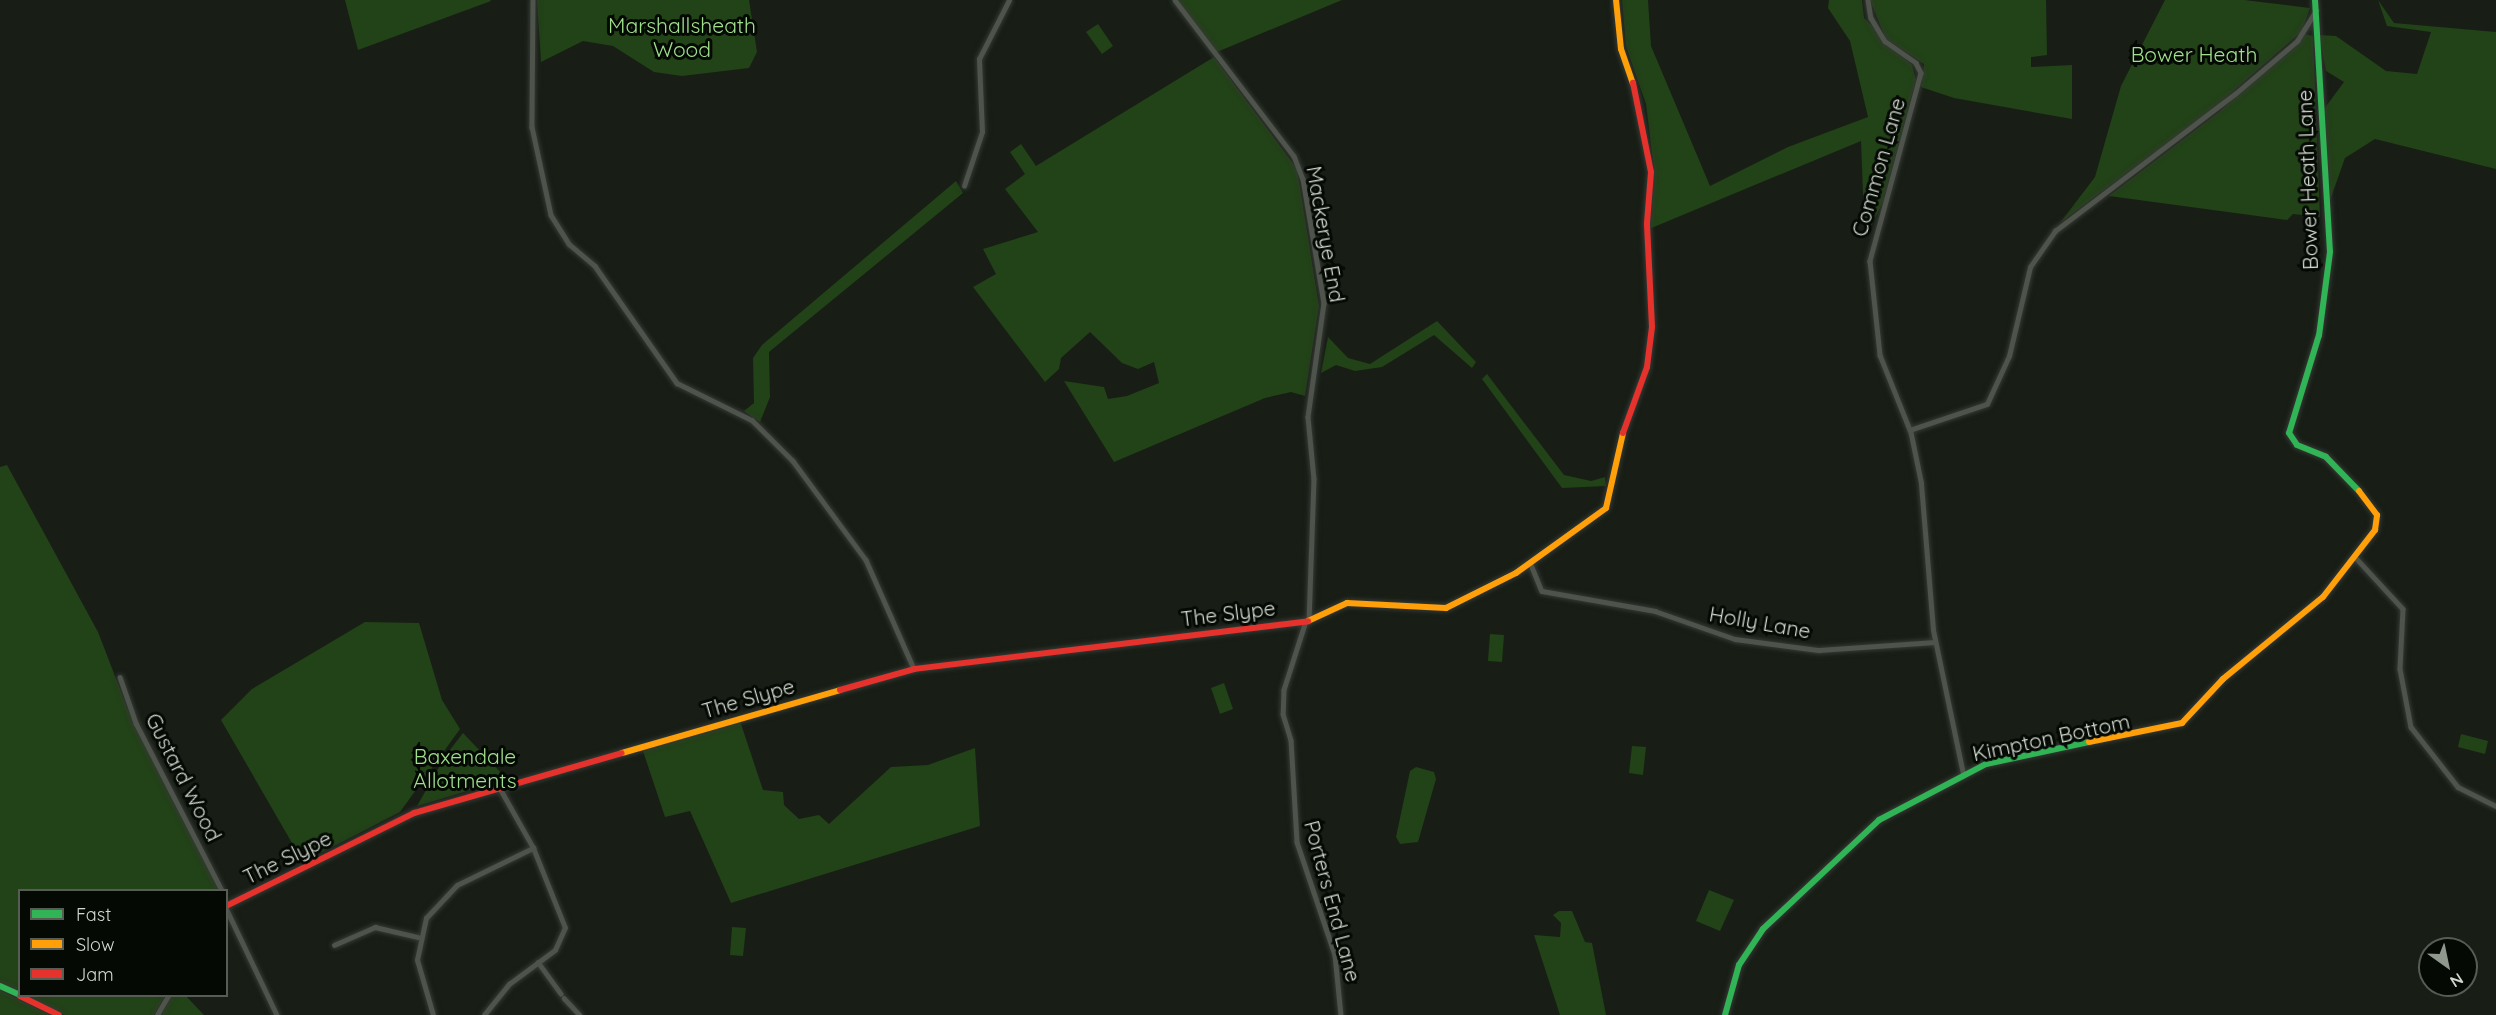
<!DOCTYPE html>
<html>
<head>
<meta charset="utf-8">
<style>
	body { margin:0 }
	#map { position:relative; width:2496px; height:1015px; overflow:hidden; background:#181e16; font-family:Quicksand,sans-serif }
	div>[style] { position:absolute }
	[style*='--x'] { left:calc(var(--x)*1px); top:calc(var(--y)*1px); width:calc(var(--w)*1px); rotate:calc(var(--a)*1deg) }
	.green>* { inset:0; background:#224217 }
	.roads { filter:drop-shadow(0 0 2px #353934) drop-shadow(0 0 2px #353934) }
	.street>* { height:4.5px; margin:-2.25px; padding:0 2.25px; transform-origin:2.25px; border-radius:2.25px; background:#4e534c }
	.fast>* { height:6px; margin:-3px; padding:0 3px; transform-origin:3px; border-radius:3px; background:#30b455 }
	.slow>* { height:6px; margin:-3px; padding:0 3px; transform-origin:3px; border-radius:3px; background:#ff9f0a }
	.jam>* { height:6px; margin:-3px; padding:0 3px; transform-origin:3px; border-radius:3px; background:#e5322d }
	span { translate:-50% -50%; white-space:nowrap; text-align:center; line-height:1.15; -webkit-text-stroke:6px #050904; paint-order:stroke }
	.park-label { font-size:21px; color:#a0df8d }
	.street-label { font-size:21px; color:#d1d9cf }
	.legend { position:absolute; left:18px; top:889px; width:210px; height:108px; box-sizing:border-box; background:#050904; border:2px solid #575c55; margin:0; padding:8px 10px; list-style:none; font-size:18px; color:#d1d9cf }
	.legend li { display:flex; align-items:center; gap:12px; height:30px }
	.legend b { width:30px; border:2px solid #575c55 }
	.north { position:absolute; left:2418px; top:937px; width:60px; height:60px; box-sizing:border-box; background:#050904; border:2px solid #575c55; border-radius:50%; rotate:147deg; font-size:16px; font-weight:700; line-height:24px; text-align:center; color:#d1d9cf }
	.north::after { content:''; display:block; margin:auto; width:21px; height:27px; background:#90988e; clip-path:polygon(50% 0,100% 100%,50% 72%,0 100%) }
</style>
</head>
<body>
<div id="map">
	<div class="green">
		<div style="clip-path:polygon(345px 0,490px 0,491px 1px,358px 50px)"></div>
		<div style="clip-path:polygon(537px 0,749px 0,757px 52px,749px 68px,682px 76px,654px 72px,613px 46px,583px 41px,541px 62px)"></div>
		<div style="clip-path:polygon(1177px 0,1342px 0,1217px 52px)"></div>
		<div style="clip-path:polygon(1622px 0,1648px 0,1651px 46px,1710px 186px,1788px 147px,1868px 117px,1850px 41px,1828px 8px,1829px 0,1862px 0,1864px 18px,1912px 65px,1916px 80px,1883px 202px,1871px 226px,1864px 220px,1861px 141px,1649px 229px,1654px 169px,1646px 104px,1626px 46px)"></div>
		<div style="clip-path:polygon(1870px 0,2046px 0,2047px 55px,2031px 57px,2031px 67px,2072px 65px,2072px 119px,1954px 98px,1921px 87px,1924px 64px,1886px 39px)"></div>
		<div style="clip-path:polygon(2165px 0,2244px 0,2310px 8px,2302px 31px,2214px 108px,2060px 223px,2095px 177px,2121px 86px)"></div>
		<div style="clip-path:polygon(2378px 0,2394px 23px,2496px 32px,2496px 169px,2375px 139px,2345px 158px,2328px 206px,2324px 109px,2344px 82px,2326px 71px,2319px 35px,2336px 36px,2386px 71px,2417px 74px,2431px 32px,2387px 26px)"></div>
		<div style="clip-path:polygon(1098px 24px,1113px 46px,1102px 54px,1086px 32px)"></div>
		<div style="clip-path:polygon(2305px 34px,2313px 36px,2320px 217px,2293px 214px,2287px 220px,2109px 196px,2219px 112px)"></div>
		<div style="clip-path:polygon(1214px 57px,1297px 169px,1319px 306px,1305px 396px,1291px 392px,1265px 398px,1114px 462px,1064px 381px,1104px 387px,1108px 399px,1127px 396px,1159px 383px,1154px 362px,1138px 369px,1122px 363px,1090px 332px,1061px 358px,1059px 369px,1045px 382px,973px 287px,996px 274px,983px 249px,1038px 232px,1005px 189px,1025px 174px,1010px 152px,1021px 144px,1036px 166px)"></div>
		<div style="clip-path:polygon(956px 181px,963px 193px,769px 352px,770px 397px,760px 422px,744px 411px,754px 403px,753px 358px,762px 345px)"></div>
		<div style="clip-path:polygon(1437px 321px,1476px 362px,1472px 368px,1434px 335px,1382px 367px,1355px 371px,1336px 365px,1321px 373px,1328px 337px,1348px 358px,1370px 364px)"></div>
		<div style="clip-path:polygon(1487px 374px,1564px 475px,1591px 481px,1605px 477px,1606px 486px,1562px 488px,1482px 379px)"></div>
		<div style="clip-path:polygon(7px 465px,98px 632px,130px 715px,219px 890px,20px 890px,19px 992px,0 983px,0 467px)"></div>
		<div style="clip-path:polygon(365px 622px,419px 623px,442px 700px,460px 729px,400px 812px,303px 862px,221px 720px,252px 689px)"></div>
		<div style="clip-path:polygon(1490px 634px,1504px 635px,1502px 662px,1488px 661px)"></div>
		<div style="clip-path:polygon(1224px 683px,1233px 709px,1220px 714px,1211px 688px)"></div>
		<div style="clip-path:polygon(740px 721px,763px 790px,783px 792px,784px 805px,799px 819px,819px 815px,829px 824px,891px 767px,928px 765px,975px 748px,980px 826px,731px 903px,690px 811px,665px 817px,642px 748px)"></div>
		<div style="clip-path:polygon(463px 733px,507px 779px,417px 806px,446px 755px)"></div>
		<div style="clip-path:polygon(2461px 734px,2488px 741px,2485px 754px,2458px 747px)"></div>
		<div style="clip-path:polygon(1632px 746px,1646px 747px,1643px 775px,1629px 773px)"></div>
		<div style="clip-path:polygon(1416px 767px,1434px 772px,1436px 779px,1418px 842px,1400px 844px,1396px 837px,1410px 771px)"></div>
		<div style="clip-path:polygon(1709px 890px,1734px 900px,1720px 931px,1696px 921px)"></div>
		<div style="clip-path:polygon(1559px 911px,1572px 911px,1585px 942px,1592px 943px,1606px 1015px,1560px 1015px,1534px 935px,1560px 937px,1561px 923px,1553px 915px)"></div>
		<div style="clip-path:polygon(732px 927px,746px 928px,743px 956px,730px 955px)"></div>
		<div style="clip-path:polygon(0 990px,50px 1015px,0 1015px)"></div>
		<div style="clip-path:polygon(26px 996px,165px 996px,154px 1015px,64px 1015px)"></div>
		<div style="clip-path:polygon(172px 996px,186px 996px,204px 1015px,161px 1015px)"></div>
	</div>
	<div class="roads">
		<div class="street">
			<div style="--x:533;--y:0;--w:127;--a:90.5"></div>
			<div style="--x:532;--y:127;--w:90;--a:77.8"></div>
			<div style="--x:551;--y:215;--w:34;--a:58"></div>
			<div style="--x:569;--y:244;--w:34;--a:40"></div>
			<div style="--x:595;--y:266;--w:143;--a:55"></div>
			<div style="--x:677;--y:383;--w:84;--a:26.3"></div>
			<div style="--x:752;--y:420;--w:58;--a:45"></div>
			<div style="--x:793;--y:461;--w:123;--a:53.6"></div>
			<div style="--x:866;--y:560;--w:119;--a:66.2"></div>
			<div style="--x:1175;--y:0;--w:196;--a:52.7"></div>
			<div style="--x:1294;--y:156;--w:25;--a:69"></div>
			<div style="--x:1303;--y:179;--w:126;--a:80.4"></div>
			<div style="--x:1324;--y:303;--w:115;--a:98"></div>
			<div style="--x:1308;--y:417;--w:62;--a:84.5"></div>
			<div style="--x:1314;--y:479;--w:141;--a:92"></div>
			<div style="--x:1868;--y:0;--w:18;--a:81"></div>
			<div style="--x:1871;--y:18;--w:27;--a:59"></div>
			<div style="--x:1885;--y:41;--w:38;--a:35"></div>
			<div style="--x:1916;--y:63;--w:11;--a:63"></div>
			<div style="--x:1921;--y:73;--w:195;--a:105.2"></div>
			<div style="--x:1870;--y:261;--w:95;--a:83.9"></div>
			<div style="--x:1880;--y:355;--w:81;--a:68.2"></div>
			<div style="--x:964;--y:186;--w:57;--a:-71.6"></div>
			<div style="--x:982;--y:132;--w:73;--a:-92.4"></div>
			<div style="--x:979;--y:59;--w:66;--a:-63"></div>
			<div style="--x:2356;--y:558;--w:69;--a:47.3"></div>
			<div style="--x:2403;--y:609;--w:60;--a:92.9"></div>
			<div style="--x:2400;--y:669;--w:59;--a:79.3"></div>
			<div style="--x:2411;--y:727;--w:76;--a:51.9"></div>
			<div style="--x:2458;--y:787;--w:42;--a:26.6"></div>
			<div style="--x:1530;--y:562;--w:31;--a:68"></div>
			<div style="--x:1542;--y:591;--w:115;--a:10"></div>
			<div style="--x:1655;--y:611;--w:85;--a:19.3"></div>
			<div style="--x:1735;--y:639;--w:85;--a:7.5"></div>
			<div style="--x:1819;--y:650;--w:116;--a:-3.9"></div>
			<div style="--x:1306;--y:621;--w:72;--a:107.7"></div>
			<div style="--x:1284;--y:690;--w:24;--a:92"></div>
			<div style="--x:1283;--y:714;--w:27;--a:73"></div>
			<div style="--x:1291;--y:740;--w:102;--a:86.6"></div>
			<div style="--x:1297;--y:842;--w:119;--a:71.4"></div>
			<div style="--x:1335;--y:955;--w:60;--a:84.3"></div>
			<div style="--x:120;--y:677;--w:49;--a:70.8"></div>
			<div style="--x:136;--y:723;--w:188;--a:62.8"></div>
			<div style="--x:1963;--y:774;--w:147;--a:-101.8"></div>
			<div style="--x:1933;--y:630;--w:147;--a:-94.7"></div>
			<div style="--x:1921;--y:483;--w:54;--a:-101.7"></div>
			<div style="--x:1910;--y:430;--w:81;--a:-18.7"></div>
			<div style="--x:1987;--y:404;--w:53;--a:-65.4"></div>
			<div style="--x:2009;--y:356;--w:91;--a:-76.7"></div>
			<div style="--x:2030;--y:267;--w:44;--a:-55.2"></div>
			<div style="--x:2055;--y:231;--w:226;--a:-37.3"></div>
			<div style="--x:2235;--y:94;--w:82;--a:-40.5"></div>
			<div style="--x:2297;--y:41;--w:36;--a:-58"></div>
			<div style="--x:226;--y:908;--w:119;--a:64.5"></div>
			<div style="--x:334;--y:945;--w:45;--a:-23.7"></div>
			<div style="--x:375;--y:927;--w:44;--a:13.1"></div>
			<div style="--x:538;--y:962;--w:39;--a:54"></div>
			<div style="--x:564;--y:998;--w:23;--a:47"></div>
			<div style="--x:157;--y:1015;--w:22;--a:-60"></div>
			<div style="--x:433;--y:1015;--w:57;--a:-106.2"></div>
			<div style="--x:417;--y:960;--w:43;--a:-77.9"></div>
			<div style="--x:426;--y:918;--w:45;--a:-46.8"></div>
			<div style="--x:457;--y:885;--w:85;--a:-26"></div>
			<div style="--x:484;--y:1015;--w:40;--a:-51"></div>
			<div style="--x:509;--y:984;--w:57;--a:-36.5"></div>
			<div style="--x:555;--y:950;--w:24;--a:-66"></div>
			<div style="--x:565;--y:928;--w:86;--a:-111.8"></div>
			<div style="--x:533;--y:848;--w:71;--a:-119.4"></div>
		</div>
		<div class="fast">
			<div style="--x:2315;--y:0;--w:252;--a:86.6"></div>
			<div style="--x:2330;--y:252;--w:84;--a:97.5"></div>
			<div style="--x:2319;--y:335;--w:102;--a:107"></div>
			<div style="--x:2289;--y:433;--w:14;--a:56"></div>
			<div style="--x:2297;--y:445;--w:31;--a:22"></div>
			<div style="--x:2326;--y:457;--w:47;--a:45.9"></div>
			<div style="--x:0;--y:986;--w:22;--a:24"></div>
			<div style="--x:1725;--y:1015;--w:52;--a:-74.4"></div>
			<div style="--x:1739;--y:965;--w:43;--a:-56.3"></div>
			<div style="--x:1763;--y:929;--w:159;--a:-43.2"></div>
			<div style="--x:1879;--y:820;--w:121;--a:-27.6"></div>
			<div style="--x:1986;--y:764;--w:105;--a:-12.1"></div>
		</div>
		<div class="slow">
			<div style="--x:1616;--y:0;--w:49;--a:84.2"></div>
			<div style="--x:1621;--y:49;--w:36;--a:71"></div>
			<div style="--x:1308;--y:621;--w:43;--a:-24.8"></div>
			<div style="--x:1347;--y:603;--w:99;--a:2.9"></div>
			<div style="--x:1446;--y:608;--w:78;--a:-26.6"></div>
			<div style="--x:1516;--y:573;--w:111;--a:-35.8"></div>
			<div style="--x:1606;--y:508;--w:77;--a:-77.2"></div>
			<div style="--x:2089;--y:742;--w:95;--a:-11.5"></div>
			<div style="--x:2182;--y:723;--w:60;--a:-47"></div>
			<div style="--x:2223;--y:679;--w:129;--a:-39.4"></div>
			<div style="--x:2323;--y:597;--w:85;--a:-52.2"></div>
			<div style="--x:2375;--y:530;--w:15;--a:-82"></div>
			<div style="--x:2377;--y:515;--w:30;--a:-127"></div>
			<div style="--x:622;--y:753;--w:227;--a:-16.1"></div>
		</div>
		<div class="jam">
			<div style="--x:1623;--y:433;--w:70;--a:-70"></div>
			<div style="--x:1647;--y:367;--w:40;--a:-82.9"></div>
			<div style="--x:1652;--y:327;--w:104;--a:-92.8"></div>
			<div style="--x:1647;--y:223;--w:51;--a:-85.5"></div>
			<div style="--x:1651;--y:172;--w:91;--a:-101.4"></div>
			<div style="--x:840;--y:690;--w:77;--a:-15.8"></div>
			<div style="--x:914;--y:669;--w:397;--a:-6.9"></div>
			<div style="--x:226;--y:906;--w:210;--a:-26.3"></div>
			<div style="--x:414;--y:813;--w:216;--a:-16.1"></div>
			<div style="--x:20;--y:996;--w:43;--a:26"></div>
		</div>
	</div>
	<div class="park-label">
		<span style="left:682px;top:37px">Marshallsheath<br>Wood</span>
		<span style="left:2194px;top:54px">Bower Heath</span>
		<span style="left:465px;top:768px">Baxendale<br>Allotments</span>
	</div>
	<div class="street-label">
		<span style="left:1878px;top:167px;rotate:-74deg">Common Lane</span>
		<span style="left:2307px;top:180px;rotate:-92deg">Bower Heath Lane</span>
		<span style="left:1326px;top:234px;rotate:80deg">Mackerye End</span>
		<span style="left:1228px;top:613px;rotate:-7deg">The Slype</span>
		<span style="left:1760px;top:622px;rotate:10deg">Holly Lane</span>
		<span style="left:748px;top:698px;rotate:-16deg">The Slype</span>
		<span style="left:2051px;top:737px;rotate:-12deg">Kimpton Bottom</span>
		<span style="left:184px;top:777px;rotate:63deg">Gustard Wood</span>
		<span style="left:287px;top:857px;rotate:-26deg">The Slype</span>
		<span style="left:1333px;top:901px;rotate:75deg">Porters End Lane</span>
	</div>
	<ul class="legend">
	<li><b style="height:8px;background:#30b455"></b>Fast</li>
	<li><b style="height:8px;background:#ff9f0a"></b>Slow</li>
	<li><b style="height:8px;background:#e5322d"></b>Jam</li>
	</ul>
	<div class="north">N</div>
</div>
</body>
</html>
